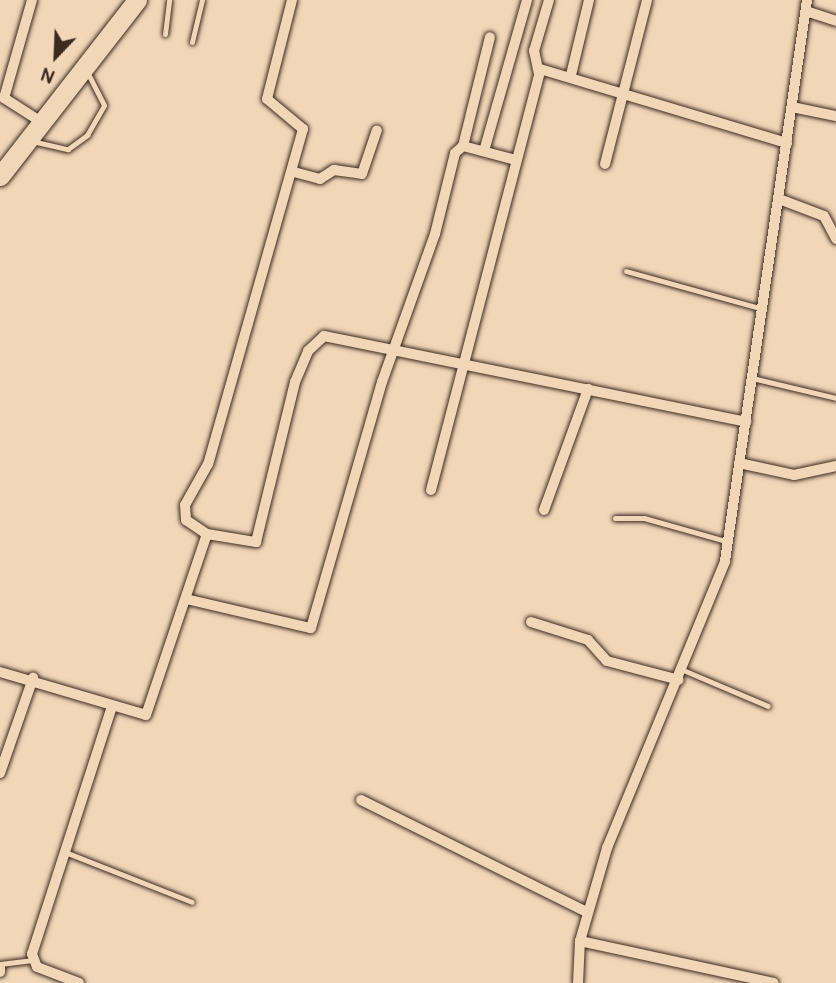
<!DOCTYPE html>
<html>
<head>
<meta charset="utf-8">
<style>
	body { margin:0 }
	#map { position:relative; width:836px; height:983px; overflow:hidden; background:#f1d6b8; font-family:Pangolin,sans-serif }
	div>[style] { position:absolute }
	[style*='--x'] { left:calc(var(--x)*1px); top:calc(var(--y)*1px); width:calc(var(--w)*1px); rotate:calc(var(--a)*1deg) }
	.roads { filter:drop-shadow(0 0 2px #3b2a1e) drop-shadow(0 0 2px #3b2a1e) }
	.lane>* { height:5px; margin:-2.5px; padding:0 2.5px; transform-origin:2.5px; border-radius:2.5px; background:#f1d6b8 }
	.street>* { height:10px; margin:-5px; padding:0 5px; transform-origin:5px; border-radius:5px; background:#f1d6b8 }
	.highway>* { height:19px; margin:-9.5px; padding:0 9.5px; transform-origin:9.5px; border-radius:9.5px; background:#f1d6b8 }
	span { translate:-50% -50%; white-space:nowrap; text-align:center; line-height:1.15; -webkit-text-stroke:5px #f1d6b8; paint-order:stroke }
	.north { position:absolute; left:21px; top:21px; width:70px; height:70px; -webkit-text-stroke:5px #f1d6b8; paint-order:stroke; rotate:203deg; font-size:19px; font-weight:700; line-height:28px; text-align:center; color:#3b2a1e }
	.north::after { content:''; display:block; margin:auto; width:24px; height:32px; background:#3b2a1e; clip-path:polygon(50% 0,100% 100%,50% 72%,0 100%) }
</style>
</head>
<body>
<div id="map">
	<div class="roads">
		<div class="lane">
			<div style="--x:165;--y:34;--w:34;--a:-83"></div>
			<div style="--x:192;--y:42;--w:43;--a:-76.6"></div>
			<div style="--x:32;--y:141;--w:37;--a:13"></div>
			<div style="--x:68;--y:149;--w:24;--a:-36"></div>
			<div style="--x:87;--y:135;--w:34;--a:-60"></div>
			<div style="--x:104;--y:105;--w:38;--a:-117"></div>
			<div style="--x:626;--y:271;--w:142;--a:15.5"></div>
			<div style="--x:752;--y:378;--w:86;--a:13.4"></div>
			<div style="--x:615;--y:518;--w:29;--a:0"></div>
			<div style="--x:644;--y:518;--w:88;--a:15.8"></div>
			<div style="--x:683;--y:670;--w:92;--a:23"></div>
			<div style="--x:65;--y:852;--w:136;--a:21.5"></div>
			<div style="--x:0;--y:964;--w:31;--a:-7"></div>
		</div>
		<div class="street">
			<div style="--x:32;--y:0;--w:102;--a:105.9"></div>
			<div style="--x:4;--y:98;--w:46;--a:32.7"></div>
			<div style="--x:292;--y:0;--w:102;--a:104.2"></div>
			<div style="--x:267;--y:99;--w:47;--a:39.8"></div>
			<div style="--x:303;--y:129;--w:348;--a:105.8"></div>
			<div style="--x:208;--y:464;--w:47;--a:119.3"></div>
			<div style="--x:185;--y:505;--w:15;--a:86"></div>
			<div style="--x:186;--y:520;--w:25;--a:34"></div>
			<div style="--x:207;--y:534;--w:50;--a:9.3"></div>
			<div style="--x:256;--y:542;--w:165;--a:-76.3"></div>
			<div style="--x:295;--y:382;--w:34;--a:-67"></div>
			<div style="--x:308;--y:351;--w:22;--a:-43"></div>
			<div style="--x:324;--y:336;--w:431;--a:11.5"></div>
			<div style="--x:806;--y:11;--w:32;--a:18"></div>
			<div style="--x:540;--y:69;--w:258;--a:16.7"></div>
			<div style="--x:571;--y:75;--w:77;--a:-76.5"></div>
			<div style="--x:792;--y:107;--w:45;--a:11.6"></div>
			<div style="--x:463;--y:146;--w:55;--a:14.8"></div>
			<div style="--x:484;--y:151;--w:157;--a:-74.1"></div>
			<div style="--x:605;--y:164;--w:169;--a:-75.6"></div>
			<div style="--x:294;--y:172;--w:27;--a:15"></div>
			<div style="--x:320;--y:179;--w:17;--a:-33"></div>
			<div style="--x:334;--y:170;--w:28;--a:8"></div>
			<div style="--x:362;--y:174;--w:46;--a:-71.2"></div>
			<div style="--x:779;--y:199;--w:48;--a:20.7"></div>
			<div style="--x:824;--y:216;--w:26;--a:62"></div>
			<div style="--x:739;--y:463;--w:56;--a:12.3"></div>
			<div style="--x:794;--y:475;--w:43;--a:-12.1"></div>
			<div style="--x:431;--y:490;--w:430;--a:-75.4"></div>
			<div style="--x:539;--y:74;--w:24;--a:-102"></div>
			<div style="--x:534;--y:51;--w:53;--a:-73.6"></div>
			<div style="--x:544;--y:510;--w:129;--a:-70"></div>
			<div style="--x:186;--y:599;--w:128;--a:13.1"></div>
			<div style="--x:311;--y:628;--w:256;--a:-73.9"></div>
			<div style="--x:382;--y:382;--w:157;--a:-70.3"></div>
			<div style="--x:435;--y:234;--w:83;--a:-76.1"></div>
			<div style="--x:455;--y:153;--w:11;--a:-41"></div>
			<div style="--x:463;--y:146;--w:112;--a:-76.1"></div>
			<div style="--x:531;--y:622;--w:60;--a:17.5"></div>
			<div style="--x:588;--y:640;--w:28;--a:48"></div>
			<div style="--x:607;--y:661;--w:74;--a:14.8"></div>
			<div style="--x:0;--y:672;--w:152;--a:16.4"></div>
			<div style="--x:146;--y:715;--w:191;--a:-71.4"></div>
			<div style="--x:0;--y:773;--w:101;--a:-70.8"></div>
			<div style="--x:361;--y:800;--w:252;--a:26.4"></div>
			<div style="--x:580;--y:941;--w:198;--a:12.2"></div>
			<div style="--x:0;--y:967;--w:5;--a:90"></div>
			<div style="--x:79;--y:983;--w:45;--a:-159.1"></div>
			<div style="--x:37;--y:967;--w:14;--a:-111"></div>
			<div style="--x:32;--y:954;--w:261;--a:-72.1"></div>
			<div style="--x:578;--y:983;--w:42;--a:-87.3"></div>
			<div style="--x:580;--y:941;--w:97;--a:-73.8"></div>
			<div style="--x:607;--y:848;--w:310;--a:-67.6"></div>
			<div style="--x:725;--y:561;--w:567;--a:-81.68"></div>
		</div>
		<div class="highway">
			<div style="--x:0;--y:176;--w:223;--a:-52.1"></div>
		</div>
	</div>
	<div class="north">N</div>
</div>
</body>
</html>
